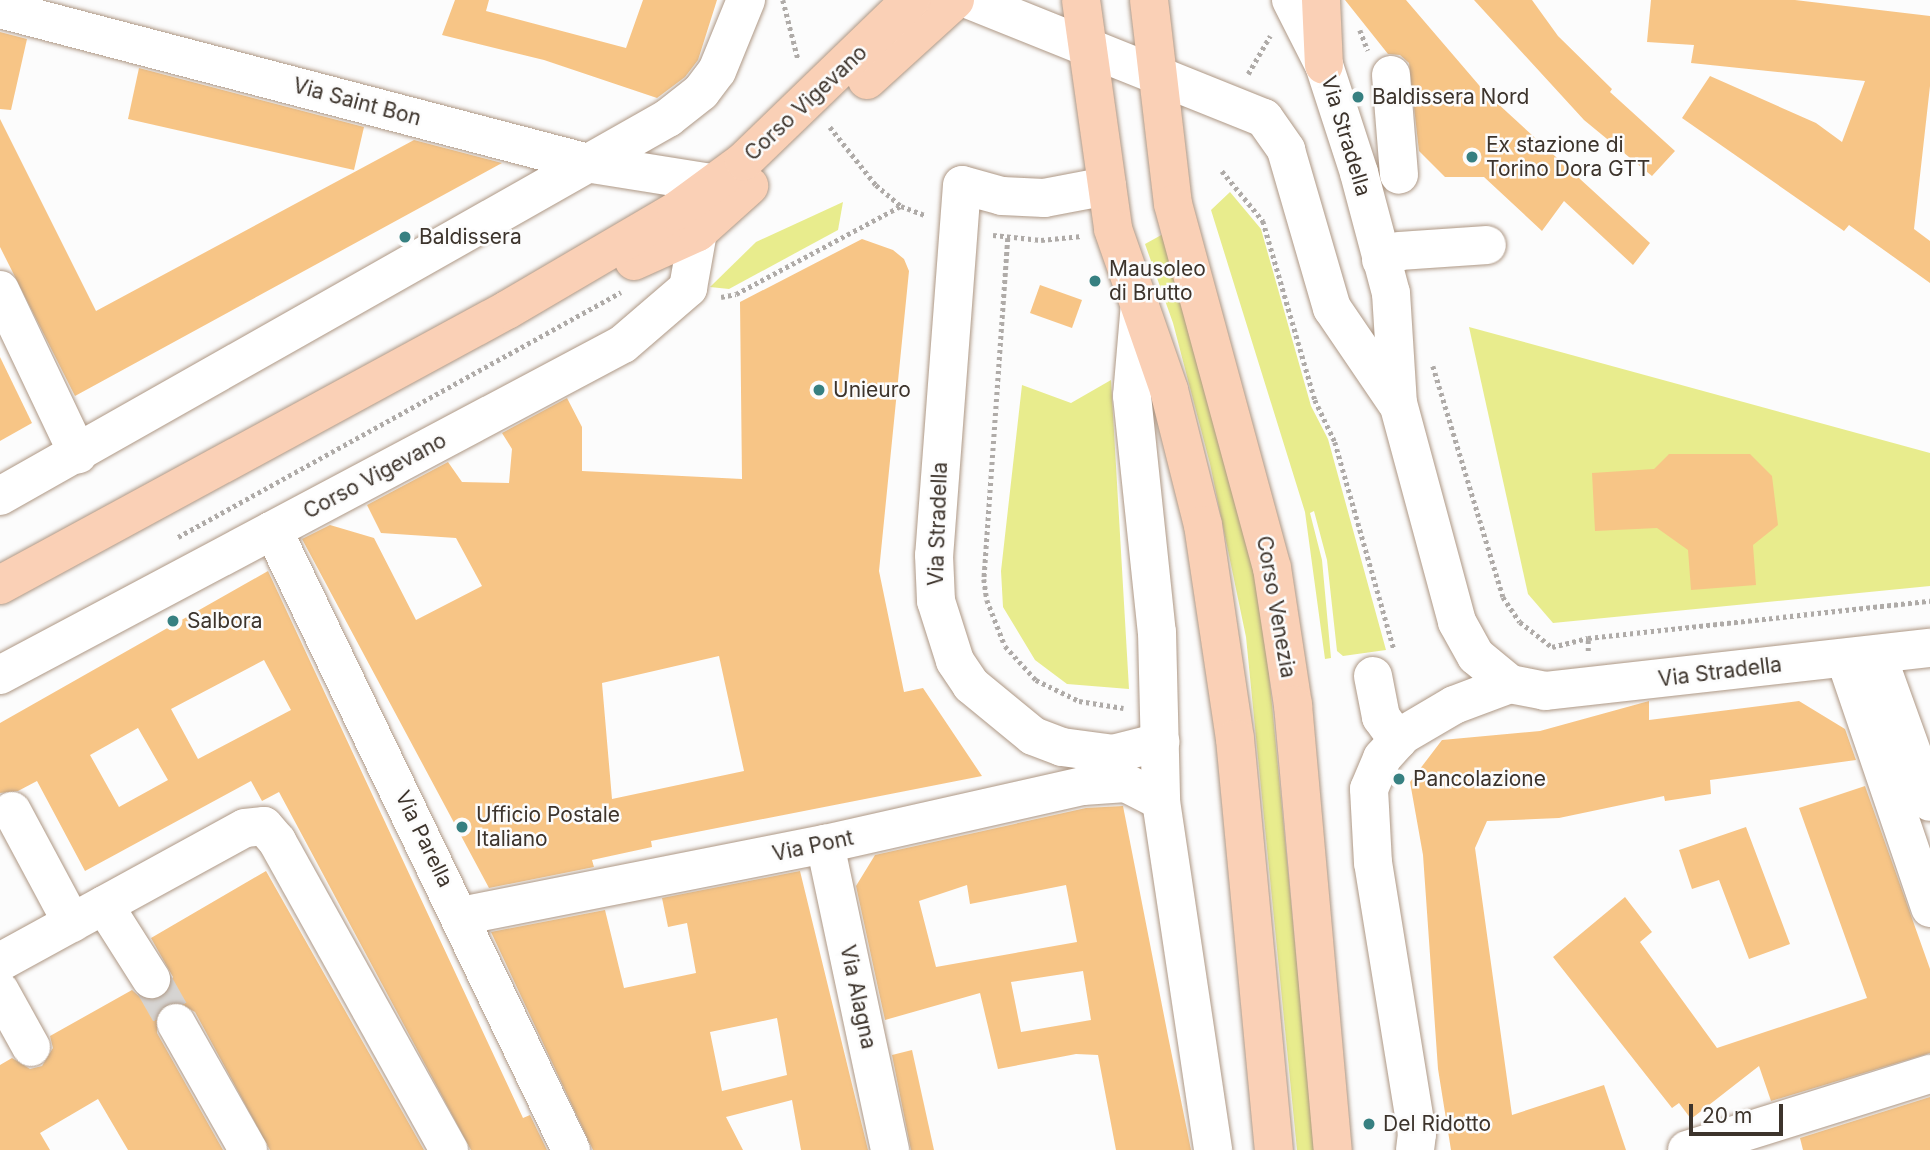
<!DOCTYPE html>
<html>
<head>
<meta charset="utf-8">
<style>
	body { margin:0 }
	#map { position:relative; width:1930px; height:1150px; overflow:hidden; background:#fcfcfc; font-family:Inter,sans-serif }
	div>[style] { position:absolute }
	[style*='--x'] { left:calc(var(--x)*1px); top:calc(var(--y)*1px); width:calc(var(--w)*1px); rotate:calc(var(--a)*1deg) }
	.green>* { inset:0; background:#e8ec8d }
	.building>* { inset:0; background:#f7c586 }
	.minor-tunnel>* { height:38px; margin-top:-19px; transform-origin:0; background:repeating-linear-gradient(90deg,#d6d4d2 0 38px,transparent 0 57px) }
	.path>* { height:4.5px; margin-top:-2.25px; transform-origin:0; background:repeating-linear-gradient(90deg,#afaba8 0 3.5px,transparent 0 7px) }
	.roads { filter:drop-shadow(0 0 2px #ae9885) drop-shadow(0 0 2px #ae9885) }
	.minor>* { height:38px; margin:-19px; padding:0 19px; transform-origin:19px; border-radius:19px; background:#fff }
	.major>* { height:38px; margin:-19px; padding:0 19px; transform-origin:19px; border-radius:19px; background:#fad0b6 }
	.dots>* { width:19px; height:19px; translate:-50% -50%; box-sizing:border-box; border:4px solid #fcfcfc; border-radius:50% }
	span { translate:-50% -50%; white-space:nowrap; text-align:center; line-height:1.15; -webkit-text-stroke:5px #fcfcfc; paint-order:stroke }
	.poi-label { font-size:21px; color:#3d342c }
	.left { translate:0 -50%; text-align:left }
	.street-label { font-size:21px; color:#3d342c }
	.scale { position:absolute; left:1689px; top:1104px; width:94px; height:32px; box-sizing:border-box; border:4px solid #3d342c; border-top:0; padding-left:9px; font-size:21px; line-height:24px; white-space:nowrap; color:#3d342c; -webkit-text-stroke:5px #fcfcfc; paint-order:stroke }
</style>
</head>
<body>
<div id="map">
	<div class="green">
		<div style="clip-path:polygon(1230px 192px,1261px 229px,1311px 406px,1328px 439px,1386px 650px,1343px 656px,1337px 651px,1327px 560px,1314px 511px,1310px 513px,1322px 560px,1331px 658px,1325px 659px,1305px 512px,1211px 210px)"></div>
		<div style="clip-path:polygon(843px 202px,838px 230px,729px 289px,710px 287px,756px 242px)"></div>
		<div style="clip-path:polygon(1165px 233px,1251px 552px,1267px 653px,1315px 1150px,1297px 1150px,1246px 637px,1210px 464px,1173px 323px,1145px 244px)"></div>
		<div style="clip-path:polygon(1469px 327px,1930px 453px,1930px 586px,1553px 623px,1528px 594px)"></div>
		<div style="clip-path:polygon(1111px 380px,1129px 689px,1067px 684px,1035px 660px,1003px 607px,1001px 571px,1022px 385px,1071px 403px)"></div>
	</div>
	<div class="building">
		<div style="clip-path:polygon(455px 0,489px 0,486px 11px,626px 48px,643px 0,717px 0,698px 60px,685px 77px,657px 98px,544px 60px,442px 35px)"></div>
		<div style="clip-path:polygon(1345px 0,1406px 0,1484px 91px,1650px 243px,1633px 265px,1564px 201px,1542px 231px,1484px 177px,1445px 177px,1419px 151px,1409px 63px,1400px 55px,1388px 54px)"></div>
		<div style="clip-path:polygon(1474px 0,1532px 0,1558px 36px,1612px 89px,1610px 92px,1675px 151px,1652px 176px,1584px 120px)"></div>
		<div style="clip-path:polygon(1651px 0,1795px 0,1930px 16px,1930px 86px,1914px 229px,1930px 241px,1930px 283px,1849px 225px,1844px 231px,1682px 118px,1710px 76px,1816px 123px,1842px 142px,1865px 81px,1691px 63px,1694px 45px,1647px 42px)"></div>
		<div style="clip-path:polygon(0 32px,27px 39px,11px 110px,0 109px)"></div>
		<div style="clip-path:polygon(139px 68px,364px 127px,354px 170px,128px 119px)"></div>
		<div style="clip-path:polygon(0 119px,96px 311px,414px 140px,502px 163px,75px 396px,0 247px)"></div>
		<div style="clip-path:polygon(evenodd,862px 239px,893px 250px,904px 259px,909px 271px,879px 571px,904px 692px,923px 688px,982px 776px,651px 841px,652px 847px,592px 860px,594px 867px,489px 888px,302px 539px,330px 525px,374px 538px,416px 620px,482px 586px,456px 538px,381px 533px,367px 505px,448px 462px,462px 482px,509px 483px,512px 449px,502px 433px,567px 398px,582px 427px,582px 471px,742px 479px,740px 302px,862px 239px,719px 656px,744px 771px,612px 799px,602px 683px,719px 656px)"></div>
		<div style="clip-path:polygon(1040px 285px,1082px 300px,1072px 328px,1030px 313px)"></div>
		<div style="clip-path:polygon(0 357px,32px 423px,0 441px)"></div>
		<div style="clip-path:polygon(1669px 454px,1750px 454px,1772px 476px,1778px 525px,1753px 545px,1756px 585px,1691px 590px,1688px 550px,1657px 528px,1595px 531px,1592px 473px,1654px 469px)"></div>
		<div style="clip-path:polygon(evenodd,268px 571px,523px 1118px,530px 1115px,547px 1150px,471px 1150px,279px 792px,262px 801px,251px 781px,85px 871px,37px 781px,18px 791px,0 793px,0 723px,268px 571px,264px 660px,291px 710px,198px 759px,171px 709px,264px 660px,268px 571px,138px 728px,168px 780px,119px 807px,90px 755px,138px 728px)"></div>
		<div style="clip-path:polygon(1649px 701px,1649px 720px,1799px 701px,1845px 729px,1856px 760px,1710px 780px,1711px 794px,1665px 801px,1664px 796px,1559px 818px,1487px 821px,1475px 848px,1512px 1115px,1604px 1085px,1626px 1150px,1451px 1150px,1438px 1069px,1423px 855px,1410px 782px,1442px 740px,1540px 731px)"></div>
		<div style="clip-path:polygon(1865px 786px,1930px 969px,1930px 1053px,1771px 1101px,1759px 1066px,1691px 1119px,1679px 1103px,1672px 1108px,1553px 957px,1625px 897px,1652px 932px,1640px 942px,1717px 1048px,1867px 998px,1799px 808px)"></div>
		<div style="clip-path:polygon(evenodd,1123px 806px,1168px 1036px,1191px 1150px,1116px 1150px,1098px 1055px,1076px 1054px,998px 1069px,980px 993px,885px 1020px,856px 886px,875px 855px,1086px 808px,1123px 806px,967px 885px,970px 904px,1066px 885px,1077px 942px,936px 967px,919px 901px,967px 885px,1123px 806px,1083px 971px,1091px 1020px,1021px 1032px,1011px 982px,1083px 971px)"></div>
		<div style="clip-path:polygon(1746px 827px,1790px 944px,1749px 959px,1719px 880px,1692px 889px,1679px 850px)"></div>
		<div style="clip-path:polygon(266px 871px,424px 1150px,270px 1150px,195px 1012px,175px 1001px,157px 1013px,157px 1033px,223px 1150px,128px 1150px,98px 1099px,40px 1133px,50px 1150px,0 1150px,0 1065px,12px 1058px,30px 1069px,42px 1066px,53px 1048px,50px 1036px,132px 990px,142px 999px,163px 997px,173px 977px,151px 938px)"></div>
		<div style="clip-path:polygon(evenodd,800px 871px,868px 1150px,801px 1150px,792px 1100px,726px 1117px,743px 1150px,593px 1150px,491px 932px,605px 910px,624px 988px,696px 973px,687px 923px,668px 927px,662px 898px,800px 871px,777px 1018px,787px 1075px,722px 1091px,710px 1032px,777px 1018px)"></div>
		<div style="clip-path:polygon(912px 1050px,934px 1150px,911px 1150px,892px 1055px)"></div>
		<div style="clip-path:polygon(1930px 1097px,1930px 1150px,1803px 1150px,1800px 1138px)"></div>
	</div>
	<div class="minor-tunnel">
		<div style="--x:151;--y:979;--w:51;--a:60.4"></div>
	</div>
	<div class="path">
		<div style="--x:783;--y:0;--w:61;--a:75.7"></div>
		<div style="--x:1360;--y:30;--w:22;--a:69"></div>
		<div style="--x:1248;--y:74;--w:44;--a:-59.9"></div>
		<div style="--x:830;--y:127;--w:74;--a:51.6"></div>
		<div style="--x:876;--y:185;--w:33;--a:40"></div>
		<div style="--x:901;--y:206;--w:25;--a:21"></div>
		<div style="--x:1222;--y:171;--w:65;--a:50.6"></div>
		<div style="--x:1263;--y:221;--w:186;--a:73.8"></div>
		<div style="--x:1315;--y:400;--w:47;--a:64.5"></div>
		<div style="--x:1335;--y:442;--w:215;--a:74.1"></div>
		<div style="--x:993;--y:235;--w:48;--a:5.9"></div>
		<div style="--x:1041;--y:240;--w:41;--a:-5.6"></div>
		<div style="--x:1008;--y:238;--w:342;--a:94"></div>
		<div style="--x:984;--y:579;--w:21;--a:82"></div>
		<div style="--x:987;--y:600;--w:49;--a:68.6"></div>
		<div style="--x:1005;--y:646;--w:46;--a:47.6"></div>
		<div style="--x:1036;--y:680;--w:48;--a:26"></div>
		<div style="--x:1079;--y:701;--w:45;--a:9"></div>
		<div style="--x:721;--y:297;--w:15;--a:-11"></div>
		<div style="--x:736;--y:294;--w:187;--a:-28.1"></div>
		<div style="--x:1433;--y:366;--w:241;--a:73.1"></div>
		<div style="--x:1503;--y:597;--w:30;--a:56"></div>
		<div style="--x:1520;--y:622;--w:41;--a:38"></div>
		<div style="--x:1552;--y:647;--w:37;--a:-14"></div>
		<div style="--x:178;--y:537;--w:506;--a:-28.94"></div>
		<div style="--x:1588;--y:651;--w:13;--a:-90"></div>
		<div style="--x:1588;--y:638;--w:344;--a:-6.2"></div>
	</div>
	<div class="roads">
		<div class="minor">
			<div style="--x:970;--y:0;--w:317;--a:21.9"></div>
			<div style="--x:1264;--y:118;--w:39;--a:55"></div>
			<div style="--x:1286;--y:150;--w:165;--a:73.8"></div>
			<div style="--x:1332;--y:308;--w:114;--a:55.8"></div>
			<div style="--x:1291;--y:0;--w:73;--a:63.1"></div>
			<div style="--x:1324;--y:65;--w:114;--a:72"></div>
			<div style="--x:1359;--y:173;--w:124;--a:75.1"></div>
			<div style="--x:1391;--y:293;--w:110;--a:86.4"></div>
			<div style="--x:1398;--y:403;--w:227;--a:74.9"></div>
			<div style="--x:1457;--y:622;--w:39;--a:61"></div>
			<div style="--x:1476;--y:656;--w:44;--a:39.5"></div>
			<div style="--x:1510;--y:684;--w:36;--a:11"></div>
			<div style="--x:1545;--y:691;--w:387;--a:-6.4"></div>
			<div style="--x:0;--y:9;--w:612;--a:14.67"></div>
			<div style="--x:592;--y:164;--w:127;--a:9.1"></div>
			<div style="--x:1391;--y:75;--w:100;--a:85.4"></div>
			<div style="--x:1107;--y:186;--w:64;--a:169.2"></div>
			<div style="--x:1044;--y:198;--w:42;--a:-177.3"></div>
			<div style="--x:1002;--y:196;--w:41;--a:-164.6"></div>
			<div style="--x:962;--y:185;--w:371;--a:94.3"></div>
			<div style="--x:934;--y:555;--w:46;--a:87.5"></div>
			<div style="--x:936;--y:601;--w:63;--a:72.4"></div>
			<div style="--x:955;--y:661;--w:29;--a:56"></div>
			<div style="--x:971;--y:685;--w:80;--a:39.4"></div>
			<div style="--x:1033;--y:736;--w:31;--a:21"></div>
			<div style="--x:1062;--y:747;--w:51;--a:7.8"></div>
			<div style="--x:1113;--y:754;--w:49;--a:-14.3"></div>
			<div style="--x:1381;--y:260;--w:21;--a:-25"></div>
			<div style="--x:1400;--y:251;--w:87;--a:-3.9"></div>
			<div style="--x:0;--y:290;--w:182;--a:64.6"></div>
			<div style="--x:1140;--y:303;--w:93;--a:94.9"></div>
			<div style="--x:1132;--y:396;--w:237;--a:84"></div>
			<div style="--x:1157;--y:632;--w:169;--a:88.6"></div>
			<div style="--x:1161;--y:801;--w:353;--a:81.5"></div>
			<div style="--x:0;--y:496;--w:768;--a:-29.5"></div>
			<div style="--x:668;--y:118;--w:42;--a:-38.2"></div>
			<div style="--x:701;--y:92;--w:26;--a:-53"></div>
			<div style="--x:717;--y:71;--w:77;--a:-67.8"></div>
			<div style="--x:273;--y:530;--w:688;--a:64.33"></div>
			<div style="--x:1877;--y:655;--w:156;--a:70.2"></div>
			<div style="--x:1845;--y:658;--w:264;--a:71.2"></div>
			<div style="--x:0;--y:675;--w:705;--a:-27.98"></div>
			<div style="--x:623;--y:344;--w:86;--a:-40.7"></div>
			<div style="--x:688;--y:288;--w:57;--a:-79.9"></div>
			<div style="--x:1373;--y:676;--w:42;--a:79"></div>
			<div style="--x:1381;--y:717;--w:29;--a:54"></div>
			<div style="--x:12;--y:811;--w:127;--a:61.8"></div>
			<div style="--x:825;--y:844;--w:313;--a:78"></div>
			<div style="--x:104;--y:905;--w:88;--a:57.6"></div>
			<div style="--x:461;--y:916;--w:371;--a:-11.2"></div>
			<div style="--x:825;--y:844;--w:264;--a:-12.7"></div>
			<div style="--x:1083;--y:786;--w:43;--a:-4"></div>
			<div style="--x:1126;--y:783;--w:39;--a:27"></div>
			<div style="--x:0;--y:962;--w:279;--a:-28.7"></div>
			<div style="--x:245;--y:828;--w:19;--a:-6"></div>
			<div style="--x:264;--y:826;--w:20;--a:49"></div>
			<div style="--x:277;--y:841;--w:354;--a:60.9"></div>
			<div style="--x:0;--y:991;--w:64;--a:61"></div>
			<div style="--x:176;--y:1023;--w:146;--a:60.4"></div>
			<div style="--x:1415;--y:1150;--w:16;--a:-83"></div>
			<div style="--x:1417;--y:1134;--w:275;--a:-99.2"></div>
			<div style="--x:1373;--y:863;--w:74;--a:-93.1"></div>
			<div style="--x:1369;--y:789;--w:34;--a:-67"></div>
			<div style="--x:1382;--y:758;--w:31;--a:-48"></div>
			<div style="--x:1403;--y:735;--w:59;--a:-30.5"></div>
			<div style="--x:1454;--y:705;--w:60;--a:-20.6"></div>
			<div style="--x:1687;--y:1150;--w:255;--a:-17.4"></div>
		</div>
		<div class="major">
			<div style="--x:1081;--y:0;--w:231;--a:82"></div>
			<div style="--x:1113;--y:229;--w:170;--a:70.8"></div>
			<div style="--x:1169;--y:390;--w:139;--a:75.9"></div>
			<div style="--x:1203;--y:525;--w:216;--a:81.5"></div>
			<div style="--x:1235;--y:739;--w:413;--a:84.6"></div>
			<div style="--x:1149;--y:0;--w:205;--a:83.3"></div>
			<div style="--x:1173;--y:204;--w:377;--a:74.8"></div>
			<div style="--x:1272;--y:568;--w:139;--a:81.3"></div>
			<div style="--x:1293;--y:705;--w:447;--a:84.9"></div>
			<div style="--x:1321;--y:0;--w:65;--a:87.4"></div>
			<div style="--x:867;--y:80;--w:119;--a:-42.3"></div>
			<div style="--x:634;--y:261;--w:70;--a:-24.4"></div>
			<div style="--x:698;--y:232;--w:69;--a:-42"></div>
			<div style="--x:0;--y:585;--w:577;--a:-28.48"></div>
			<div style="--x:507;--y:310;--w:196;--a:-30.4"></div>
			<div style="--x:676;--y:211;--w:84;--a:-36.3"></div>
			<div style="--x:744;--y:161;--w:232;--a:-44"></div>
		</div>
	</div>
	<div class="dots">
		<div style="left:1358px;top:97px;background:#378081"></div>
		<div style="left:1472px;top:157px;background:#378081"></div>
		<div style="left:405px;top:237px;background:#378081"></div>
		<div style="left:1095px;top:281px;background:#378081"></div>
		<div style="left:819px;top:390px;background:#378081"></div>
		<div style="left:173px;top:621px;background:#378081"></div>
		<div style="left:1399px;top:779px;background:#378081"></div>
		<div style="left:462px;top:827px;background:#378081"></div>
		<div style="left:1369px;top:1124px;background:#378081"></div>
	</div>
	<div class="poi-label">
		<span class="left" style="left:1372px;top:97px">Baldissera Nord</span>
		<span class="left" style="left:1486px;top:157px">Ex stazione di<br>Torino Dora GTT</span>
		<span class="left" style="left:419px;top:237px">Baldissera</span>
		<span class="left" style="left:1109px;top:281px">Mausoleo<br>di Brutto</span>
		<span class="left" style="left:833px;top:390px">Unieuro</span>
		<span class="left" style="left:187px;top:621px">Salbora</span>
		<span class="left" style="left:1413px;top:779px">Pancolazione</span>
		<span class="left" style="left:476px;top:827px">Ufficio Postale<br>Italiano</span>
		<span class="left" style="left:1383px;top:1124px">Del Ridotto</span>
	</div>
	<div class="street-label">
		<span style="left:357px;top:102px;rotate:15deg">Via Saint Bon</span>
		<span style="left:806px;top:103px;rotate:-43deg">Corso Vigevano</span>
		<span style="left:1346px;top:136px;rotate:73deg">Via Stradella</span>
		<span style="left:375px;top:476px;rotate:-28deg">Corso Vigevano</span>
		<span style="left:938px;top:524px;rotate:-88deg">Via Stradella</span>
		<span style="left:1276px;top:607px;rotate:80deg">Corso Venezia</span>
		<span style="left:1720px;top:672px;rotate:-7deg">Via Stradella</span>
		<span style="left:424px;top:839px;rotate:64deg">Via Parella</span>
		<span style="left:813px;top:846px;rotate:-12deg">Via Pont</span>
		<span style="left:858px;top:997px;rotate:78deg">Via Alagna</span>
	</div>
	<div class="scale">20 m</div>
</div>
</body>
</html>
